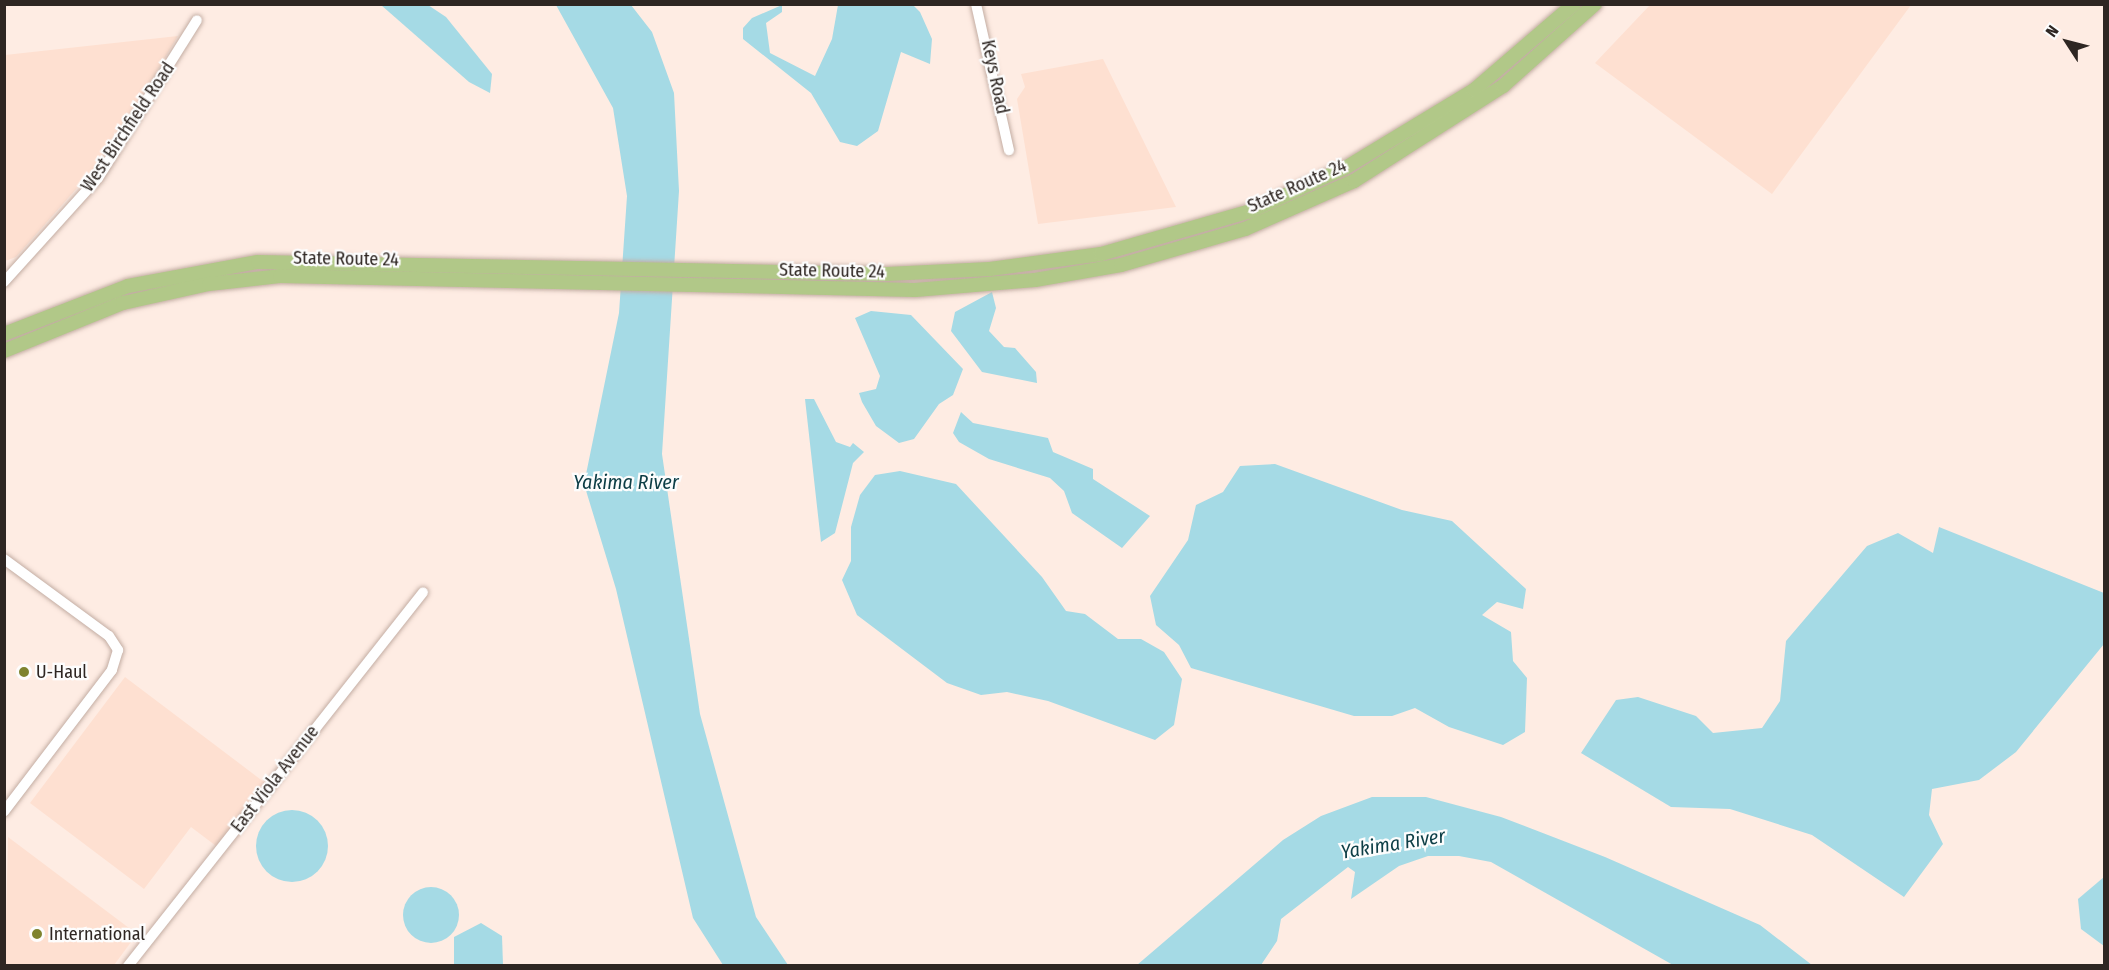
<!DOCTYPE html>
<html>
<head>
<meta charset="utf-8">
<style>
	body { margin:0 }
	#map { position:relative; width:2109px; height:970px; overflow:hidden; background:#feece3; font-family:"Fira Sans Condensed",sans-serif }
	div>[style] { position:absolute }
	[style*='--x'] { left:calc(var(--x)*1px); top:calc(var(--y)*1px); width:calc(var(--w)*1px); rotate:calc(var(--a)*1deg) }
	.built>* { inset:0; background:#fee0d1 }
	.water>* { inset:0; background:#a5dae5 }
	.round { border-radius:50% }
	.roads { filter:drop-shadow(0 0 2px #c3ada3) drop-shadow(0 0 2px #c3ada3) }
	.minor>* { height:10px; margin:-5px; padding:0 5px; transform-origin:5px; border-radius:5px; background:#fff }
	.major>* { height:14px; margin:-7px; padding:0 7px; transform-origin:7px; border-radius:7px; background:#b1c888 }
	.dots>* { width:16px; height:16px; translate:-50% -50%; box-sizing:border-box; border:3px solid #fdfdfd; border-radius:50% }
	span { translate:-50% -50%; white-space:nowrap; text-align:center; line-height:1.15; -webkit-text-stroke:4.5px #fdfdfd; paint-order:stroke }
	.street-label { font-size:18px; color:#2e2622 }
	.poi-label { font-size:18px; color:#2e2622 }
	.left { translate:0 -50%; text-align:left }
	.water-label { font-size:20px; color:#0d3e46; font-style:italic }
	.frame { position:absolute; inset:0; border:6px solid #2e2622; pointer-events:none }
	.north { position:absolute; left:2037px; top:12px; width:60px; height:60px; -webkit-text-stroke:4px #fdfdfd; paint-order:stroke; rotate:306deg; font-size:16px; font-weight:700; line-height:24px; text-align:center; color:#2e2622 }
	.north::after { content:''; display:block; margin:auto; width:21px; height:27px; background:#2e2622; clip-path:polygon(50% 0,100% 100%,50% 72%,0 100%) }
</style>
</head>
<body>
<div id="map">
	<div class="built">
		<div style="clip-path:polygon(1650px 5px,1650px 4px,1911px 5px,1772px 194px,1595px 63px)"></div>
		<div style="clip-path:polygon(178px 36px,108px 153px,16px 257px,5px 261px,5px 55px)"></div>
		<div style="clip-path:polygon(1103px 59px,1176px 207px,1038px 224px,1017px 99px,1025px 87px,1021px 74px)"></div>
		<div style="clip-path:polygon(125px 677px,272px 788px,224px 852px,191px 827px,144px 889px,30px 803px)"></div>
		<div style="clip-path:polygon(8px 837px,137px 934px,114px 965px,5px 965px)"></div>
	</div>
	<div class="water">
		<div style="clip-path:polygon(381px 5px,428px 5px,446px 17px,492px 74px,490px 93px,469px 82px)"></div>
		<div style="clip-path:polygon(556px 5px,631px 5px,652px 32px,674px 93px,679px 191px,662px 454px,700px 714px,756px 917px,788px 965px,723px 965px,693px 918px,616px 589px,584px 484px,619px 313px,627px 196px,613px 108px)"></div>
		<div style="clip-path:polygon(782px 5px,782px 12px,766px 23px,770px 53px,815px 76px,832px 39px,838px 5px,913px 5px,920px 12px,932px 39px,930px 64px,901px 52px,878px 131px,857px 146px,840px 142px,811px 93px,743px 39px,743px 28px,752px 18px)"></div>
		<div style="clip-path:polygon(992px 292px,996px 308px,989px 331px,1004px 347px,1015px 348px,1036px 372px,1037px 383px,982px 372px,951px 331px,955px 312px)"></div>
		<div style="clip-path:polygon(871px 311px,911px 315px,963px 369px,953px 395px,939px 404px,914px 439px,899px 443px,876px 426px,862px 402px,859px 393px,876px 389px,880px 376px,855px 318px)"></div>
		<div style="clip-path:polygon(805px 399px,814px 399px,836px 442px,850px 447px,853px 443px,864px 452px,853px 463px,835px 533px,821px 542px)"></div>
		<div style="clip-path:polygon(961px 412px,973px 423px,1048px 438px,1053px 452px,1093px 469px,1093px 479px,1150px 516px,1122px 548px,1072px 513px,1064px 491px,1050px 478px,989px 459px,959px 442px,953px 433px)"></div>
		<div style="clip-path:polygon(1275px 464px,1402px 510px,1452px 521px,1526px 589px,1523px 609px,1497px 602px,1482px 615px,1511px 632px,1513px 661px,1527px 678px,1525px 732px,1503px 745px,1449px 727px,1415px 708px,1392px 716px,1354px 716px,1191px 668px,1179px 645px,1156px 625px,1150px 596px,1188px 540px,1196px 505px,1223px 492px,1240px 466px)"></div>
		<div style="clip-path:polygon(900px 471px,956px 484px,1042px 577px,1066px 611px,1085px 614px,1118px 639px,1141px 639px,1164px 652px,1182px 679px,1174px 725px,1155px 740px,1048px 701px,1007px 692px,981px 695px,947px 683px,857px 615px,842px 580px,851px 561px,851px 527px,860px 495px,875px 475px)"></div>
		<div style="clip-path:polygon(1939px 527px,2104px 593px,2104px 644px,2016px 752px,1979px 780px,1932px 789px,1929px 815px,1943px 844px,1904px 897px,1812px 835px,1730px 809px,1671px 807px,1581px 753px,1616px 700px,1638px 697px,1696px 716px,1713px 733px,1762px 728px,1780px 701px,1786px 641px,1867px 546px,1898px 533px,1933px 553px)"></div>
		<div style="clip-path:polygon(1372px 797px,1426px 797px,1501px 817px,1605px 857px,1760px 925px,1812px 965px,1673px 965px,1491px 862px,1459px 856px,1428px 856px,1399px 866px,1351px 899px,1355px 872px,1348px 867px,1281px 919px,1277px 941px,1261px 965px,1137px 965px,1283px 840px,1321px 816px)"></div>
		<div class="round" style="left:256px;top:810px;width:72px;height:72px"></div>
		<div style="clip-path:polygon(2104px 877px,2104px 946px,2081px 929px,2078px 899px)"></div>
		<div class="round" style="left:403px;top:887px;width:56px;height:56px"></div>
		<div style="clip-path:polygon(481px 923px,502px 936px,503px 965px,454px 965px,454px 937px)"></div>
	</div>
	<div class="roads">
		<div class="minor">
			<div style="--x:976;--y:4;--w:150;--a:77.3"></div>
			<div style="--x:4;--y:282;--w:140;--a:-47.9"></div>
			<div style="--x:98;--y:178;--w:186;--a:-57.9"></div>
			<div style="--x:4;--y:559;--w:130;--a:36.3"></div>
			<div style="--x:109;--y:636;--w:17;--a:57"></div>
			<div style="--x:118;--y:650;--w:21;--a:107"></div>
			<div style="--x:112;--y:670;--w:178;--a:127.3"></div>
			<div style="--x:128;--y:966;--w:476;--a:-51.7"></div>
		</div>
		<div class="major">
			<div style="--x:4;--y:334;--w:133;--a:-21.2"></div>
			<div style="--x:128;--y:286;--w:132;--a:-10.5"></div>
			<div style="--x:258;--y:262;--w:629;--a:1.09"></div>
			<div style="--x:887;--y:274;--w:103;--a:-2.8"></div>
			<div style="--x:990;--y:269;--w:112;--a:-7.7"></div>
			<div style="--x:1101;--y:254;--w:156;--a:-16"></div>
			<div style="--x:1251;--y:211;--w:103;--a:-24.6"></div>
			<div style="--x:1345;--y:168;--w:151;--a:-31.2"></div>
			<div style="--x:1474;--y:90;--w:132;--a:-40.7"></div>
			<div style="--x:4;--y:351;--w:128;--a:-22"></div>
			<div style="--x:123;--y:303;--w:88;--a:-12.5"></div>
			<div style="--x:209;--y:284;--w:71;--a:-6.4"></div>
			<div style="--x:280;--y:276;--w:635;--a:1.26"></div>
			<div style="--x:915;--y:290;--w:120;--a:-4.8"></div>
			<div style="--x:1035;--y:280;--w:87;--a:-9.9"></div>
			<div style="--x:1121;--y:265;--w:129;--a:-16.2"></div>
			<div style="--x:1245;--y:229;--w:119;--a:-23.8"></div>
			<div style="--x:1354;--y:181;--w:177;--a:-32.5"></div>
			<div style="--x:1503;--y:86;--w:123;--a:-41.7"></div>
		</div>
	</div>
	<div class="dots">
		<div style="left:24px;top:672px;background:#7e832e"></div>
		<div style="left:37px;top:934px;background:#7e832e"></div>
	</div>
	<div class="street-label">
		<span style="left:995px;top:77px;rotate:78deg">Keys Road</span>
		<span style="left:128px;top:127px;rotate:-56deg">West Birchfield Road</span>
		<span style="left:1297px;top:186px;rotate:-24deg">State Route 24</span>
		<span style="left:346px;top:259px;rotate:1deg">State Route 24</span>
		<span style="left:832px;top:271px;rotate:1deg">State Route 24</span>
		<span style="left:275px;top:779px;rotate:-52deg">East Viola Avenue</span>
	</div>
	<div class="poi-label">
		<span class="left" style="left:36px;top:672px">U-Haul</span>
		<span class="left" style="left:49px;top:934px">International</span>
	</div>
	<div class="water-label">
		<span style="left:626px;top:482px">Yakima River</span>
		<span style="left:1393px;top:844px;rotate:-9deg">Yakima River</span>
	</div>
	<div class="frame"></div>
	<div class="north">N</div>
</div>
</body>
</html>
